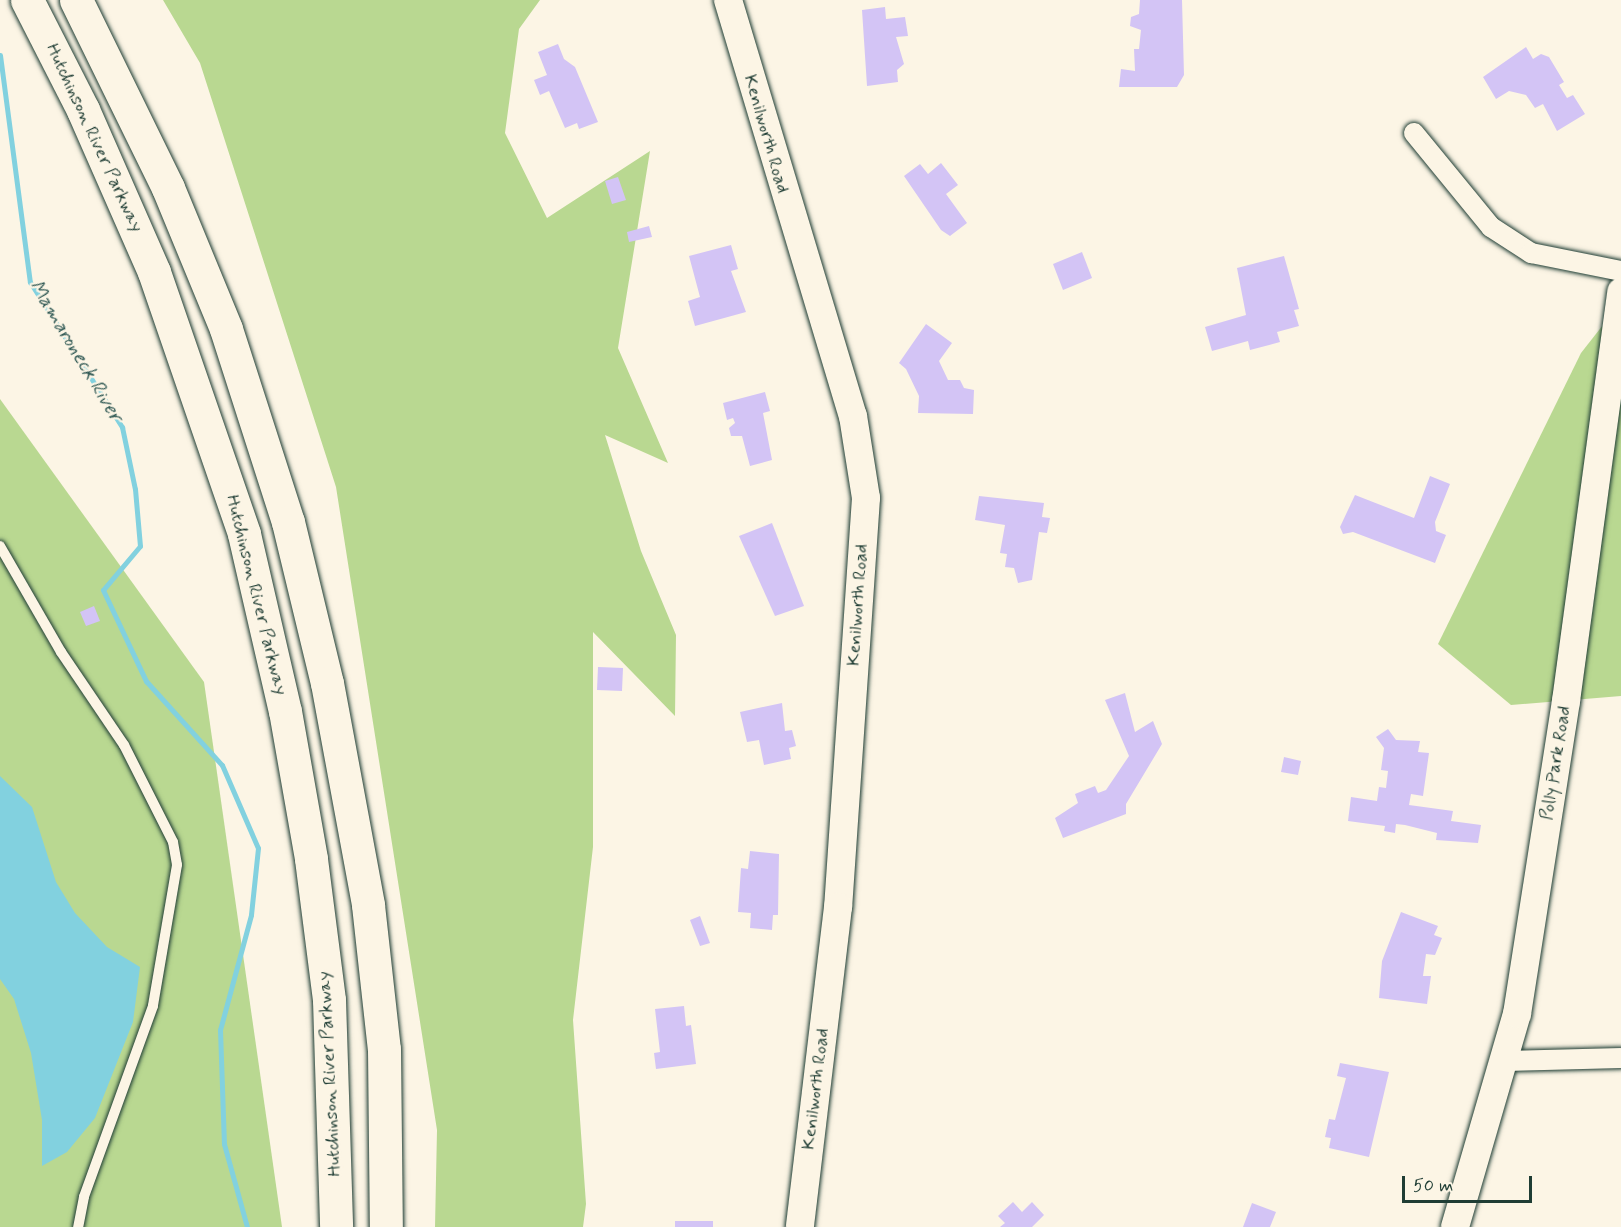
<!DOCTYPE html>
<html>
<head>
<meta charset="utf-8">
<style>
	body { margin:0 }
	#map { position:relative; width:1621px; height:1227px; overflow:hidden; background:#fcf5e5; font-family:Mynerve,sans-serif }
	div>[style] { position:absolute }
	[style*='--x'] { left:calc(var(--x)*1px); top:calc(var(--y)*1px); width:calc(var(--w)*1px); rotate:calc(var(--a)*1deg) }
	.green>* { inset:0; background:#b9d891 }
	.water>* { inset:0; background:#82d1df }
	.stream>* { height:5px; margin:-2.5px; padding:0 2.5px; transform-origin:2.5px; border-radius:2.5px; background:#82d1df }
	.building>* { inset:0; background:#d3c4f5 }
	.roads { filter:drop-shadow(0 0 2px #1f3d34) drop-shadow(0 0 2px #1f3d34) }
	.lane>* { height:10px; margin:-5px; padding:0 5px; transform-origin:5px; border-radius:5px; background:#fcf5e5 }
	.street>* { height:20px; margin:-10px; padding:0 10px; transform-origin:10px; border-radius:10px; background:#fcf5e5 }
	.secondary>* { height:28px; margin:-14px; padding:0 14px; transform-origin:14px; border-radius:14px; background:#fcf5e5 }
	.highway>* { height:33px; margin:-16.5px; padding:0 16.5px; transform-origin:16.5px; border-radius:16.5px; background:#fcf5e5 }
	span { translate:-50% -50%; white-space:nowrap; text-align:center; line-height:1.15; -webkit-text-stroke:4.5px #fcf5e5; paint-order:stroke }
	.street-label { font-size:18px; color:#1f3d34 }
	.water-label { font-size:20px; color:#335b56; font-style:italic }
	.scale { position:absolute; left:1402px; top:1176px; width:130px; height:27px; box-sizing:border-box; border:3px solid #1f3d34; border-top:0; padding-left:8px; font-size:18px; line-height:21px; white-space:nowrap; color:#1f3d34; -webkit-text-stroke:4px #fcf5e5; paint-order:stroke }
</style>
</head>
<body>
<div id="map">
	<div class="green">
		<div style="clip-path:polygon(163px 0,540px 0,519px 29px,505px 133px,547px 218px,650px 151px,618px 348px,668px 463px,605px 435px,641px 551px,676px 635px,675px 716px,593px 632px,593px 847px,573px 1020px,586px 1204px,583px 1227px,435px 1227px,437px 1130px,336px 487px,200px 63px)"></div>
		<div style="clip-path:polygon(1621px 302px,1621px 696px,1511px 705px,1438px 644px,1581px 353px)"></div>
		<div style="clip-path:polygon(0 399px,204px 682px,282px 1227px,0 1227px)"></div>
	</div>
	<div class="water">
		<div style="clip-path:polygon(0 776px,32px 807px,56px 882px,75px 913px,107px 947px,140px 967px,133px 1022px,95px 1118px,67px 1152px,42px 1166px,42px 1120px,31px 1053px,14px 999px,0 979px)"></div>
	</div>
	<div class="stream">
		<div style="--x:0;--y:55;--w:229;--a:82.5"></div>
		<div style="--x:30;--y:282;--w:172;--a:57.6"></div>
		<div style="--x:122;--y:427;--w:63;--a:78.2"></div>
		<div style="--x:135;--y:489;--w:57;--a:85"></div>
		<div style="--x:140;--y:546;--w:57;--a:130.1"></div>
		<div style="--x:103;--y:590;--w:101;--a:64.7"></div>
		<div style="--x:146;--y:681;--w:113;--a:47.9"></div>
		<div style="--x:222;--y:765;--w:90;--a:66.6"></div>
		<div style="--x:258;--y:848;--w:67;--a:96"></div>
		<div style="--x:251;--y:915;--w:119;--a:105.1"></div>
		<div style="--x:220;--y:1030;--w:114;--a:88"></div>
		<div style="--x:224;--y:1144;--w:86;--a:74.5"></div>
	</div>
	<div class="building">
		<div style="clip-path:polygon(1140px 0,1182px 0,1184px 75px,1177px 87px,1119px 87px,1121px 69px,1135px 71px,1134px 49px,1139px 49px,1141px 30px,1130px 26px,1131px 17px,1139px 14px)"></div>
		<div style="clip-path:polygon(885px 7px,886px 19px,905px 17px,908px 36px,896px 37px,904px 64px,897px 70px,898px 82px,867px 86px,862px 10px)"></div>
		<div style="clip-path:polygon(558px 44px,564px 59px,575px 67px,598px 122px,579px 129px,577px 123px,565px 128px,549px 91px,540px 95px,534px 80px,547px 75px,538px 52px)"></div>
		<div style="clip-path:polygon(1526px 47px,1533px 59px,1541px 54px,1549px 57px,1564px 82px,1559px 85px,1567px 98px,1573px 95px,1585px 114px,1557px 131px,1543px 104px,1535px 108px,1526px 95px,1509px 91px,1496px 99px,1483px 77px)"></div>
		<div style="clip-path:polygon(941px 163px,958px 185px,946px 194px,967px 223px,950px 236px,941px 230px,904px 176px,920px 164px,928px 174px)"></div>
		<div style="clip-path:polygon(618px 177px,626px 200px,612px 204px,605px 181px)"></div>
		<div style="clip-path:polygon(649px 226px,652px 237px,629px 242px,627px 232px)"></div>
		<div style="clip-path:polygon(731px 245px,738px 269px,731px 271px,746px 312px,695px 326px,688px 301px,700px 297px,689px 256px)"></div>
		<div style="clip-path:polygon(1082px 252px,1092px 278px,1063px 290px,1053px 264px)"></div>
		<div style="clip-path:polygon(1284px 256px,1299px 309px,1294px 310px,1299px 326px,1277px 332px,1280px 342px,1250px 350px,1248px 341px,1212px 351px,1205px 327px,1246px 315px,1237px 268px)"></div>
		<div style="clip-path:polygon(926px 324px,952px 343px,939px 361px,948px 380px,960px 380px,964px 388px,974px 390px,973px 414px,918px 413px,919px 396px,906px 369px,899px 363px)"></div>
		<div style="clip-path:polygon(765px 392px,770px 411px,763px 413px,772px 460px,750px 466px,742px 436px,731px 436px,729px 428px,735px 423px,733px 418px,727px 420px,723px 403px)"></div>
		<div style="clip-path:polygon(1430px 476px,1450px 484px,1435px 522px,1436px 531px,1446px 535px,1435px 563px,1353px 532px,1343px 534px,1340px 527px,1355px 495px,1414px 518px)"></div>
		<div style="clip-path:polygon(979px 496px,1044px 503px,1042px 517px,1050px 518px,1047px 533px,1039px 532px,1032px 580px,1018px 583px,1014px 568px,1005px 567px,1007px 554px,1000px 553px,1005px 525px,975px 520px)"></div>
		<div style="clip-path:polygon(772px 523px,804px 606px,775px 616px,739px 536px)"></div>
		<div style="clip-path:polygon(94px 606px,100px 621px,86px 626px,80px 612px)"></div>
		<div style="clip-path:polygon(598px 667px,623px 668px,622px 691px,597px 690px)"></div>
		<div style="clip-path:polygon(1125px 693px,1135px 732px,1153px 721px,1162px 744px,1126px 804px,1126px 814px,1063px 838px,1055px 818px,1078px 803px,1075px 794px,1095px 786px,1098px 793px,1106px 790px,1129px 756px,1105px 700px)"></div>
		<div style="clip-path:polygon(782px 703px,785px 731px,792px 730px,796px 746px,789px 748px,791px 759px,764px 765px,759px 740px,747px 742px,740px 712px)"></div>
		<div style="clip-path:polygon(1388px 729px,1396px 740px,1420px 741px,1418px 752px,1429px 753px,1423px 796px,1411px 794px,1409px 805px,1453px 811px,1451px 821px,1481px 825px,1478px 843px,1436px 840px,1437px 833px,1405px 825px,1396px 824px,1395px 833px,1384px 831px,1385px 826px,1348px 821px,1351px 797px,1377px 801px,1379px 787px,1386px 788px,1388px 771px,1381px 770px,1384px 748px,1376px 737px)"></div>
		<div style="clip-path:polygon(1284px 757px,1301px 761px,1298px 775px,1281px 772px)"></div>
		<div style="clip-path:polygon(750px 851px,779px 854px,778px 915px,773px 915px,772px 930px,750px 928px,751px 913px,738px 912px,741px 868px,748px 869px)"></div>
		<div style="clip-path:polygon(1401px 912px,1438px 926px,1434px 935px,1442px 938px,1435px 955px,1426px 954px,1423px 976px,1431px 976px,1427px 1004px,1379px 998px,1382px 961px)"></div>
		<div style="clip-path:polygon(700px 916px,710px 943px,700px 946px,690px 920px)"></div>
		<div style="clip-path:polygon(684px 1006px,686px 1026px,691px 1025px,696px 1064px,656px 1069px,654px 1053px,660px 1052px,655px 1009px)"></div>
		<div style="clip-path:polygon(1340px 1063px,1389px 1072px,1369px 1157px,1329px 1148px,1331px 1138px,1325px 1137px,1329px 1119px,1335px 1120px,1346px 1078px,1337px 1076px)"></div>
		<div style="clip-path:polygon(1013px 1202px,1022px 1212px,1032px 1202px,1044px 1215px,1032px 1227px,1000px 1227px,1005px 1223px,998px 1216px)"></div>
		<div style="clip-path:polygon(1252px 1203px,1276px 1212px,1270px 1227px,1243px 1227px)"></div>
		<div style="clip-path:polygon(675px 1221px,713px 1221px,713px 1227px,675px 1227px)"></div>
	</div>
	<div class="roads">
		<div class="lane">
			<div style="--x:0;--y:546;--w:122;--a:60.1"></div>
			<div style="--x:61;--y:652;--w:112;--a:55.9"></div>
			<div style="--x:124;--y:745;--w:109;--a:63.2"></div>
			<div style="--x:173;--y:842;--w:23;--a:80"></div>
			<div style="--x:177;--y:865;--w:143;--a:99.7"></div>
			<div style="--x:153;--y:1006;--w:203;--a:109.9"></div>
			<div style="--x:84;--y:1197;--w:31;--a:101"></div>
		</div>
		<div class="street">
			<div style="--x:1414;--y:133;--w:122;--a:50.7"></div>
			<div style="--x:1491;--y:227;--w:48;--a:33"></div>
			<div style="--x:1531;--y:253;--w:92;--a:11.3"></div>
			<div style="--x:1506;--y:1061;--w:115;--a:-1.5"></div>
		</div>
		<div class="secondary">
			<div style="--x:728;--y:0;--w:434;--a:73.3"></div>
			<div style="--x:853;--y:416;--w:83;--a:81"></div>
			<div style="--x:866;--y:498;--w:410;--a:93.9"></div>
			<div style="--x:838;--y:907;--w:322;--a:96.8"></div>
			<div style="--x:1455;--y:1227;--w:222;--a:-73.8"></div>
			<div style="--x:1517;--y:1014;--w:317;--a:-81.1"></div>
			<div style="--x:1566;--y:701;--w:413;--a:-82.3"></div>
		</div>
		<div class="highway">
			<div style="--x:27;--y:0;--w:123;--a:63"></div>
			<div style="--x:83;--y:110;--w:177;--a:66.3"></div>
			<div style="--x:154;--y:272;--w:277;--a:71"></div>
			<div style="--x:244;--y:534;--w:182;--a:77"></div>
			<div style="--x:285;--y:711;--w:150;--a:80"></div>
			<div style="--x:311;--y:859;--w:142;--a:82.7"></div>
			<div style="--x:329;--y:1000;--w:227;--a:88.2"></div>
			<div style="--x:76;--y:0;--w:209;--a:63.9"></div>
			<div style="--x:168;--y:188;--w:152;--a:67.6"></div>
			<div style="--x:226;--y:329;--w:203;--a:72.2"></div>
			<div style="--x:288;--y:522;--w:166;--a:76.4"></div>
			<div style="--x:327;--y:683;--w:226;--a:79.5"></div>
			<div style="--x:368;--y:905;--w:145;--a:83.7"></div>
			<div style="--x:384;--y:1049;--w:178;--a:89.4"></div>
		</div>
	</div>
	<div class="street-label">
		<span style="left:766px;top:134px;rotate:74deg">Kenilworth Road</span>
		<span style="left:94px;top:138px;rotate:65deg">Hutchinson River Parkway</span>
		<span style="left:256px;top:595px;rotate:76deg">Hutchinson River Parkway</span>
		<span style="left:858px;top:605px;rotate:-86deg">Kenilworth Road</span>
		<span style="left:1556px;top:763px;rotate:-81deg">Polly Park Road</span>
		<span style="left:330px;top:1074px;rotate:-93deg">Hutchinson River Parkway</span>
		<span style="left:816px;top:1089px;rotate:-83deg">Kenilworth Road</span>
	</div>
	<div class="water-label">
		<span style="left:76px;top:351px;rotate:59deg">Mamaroneck River</span>
	</div>
	<div class="scale">50 m</div>
</div>
</body>
</html>
